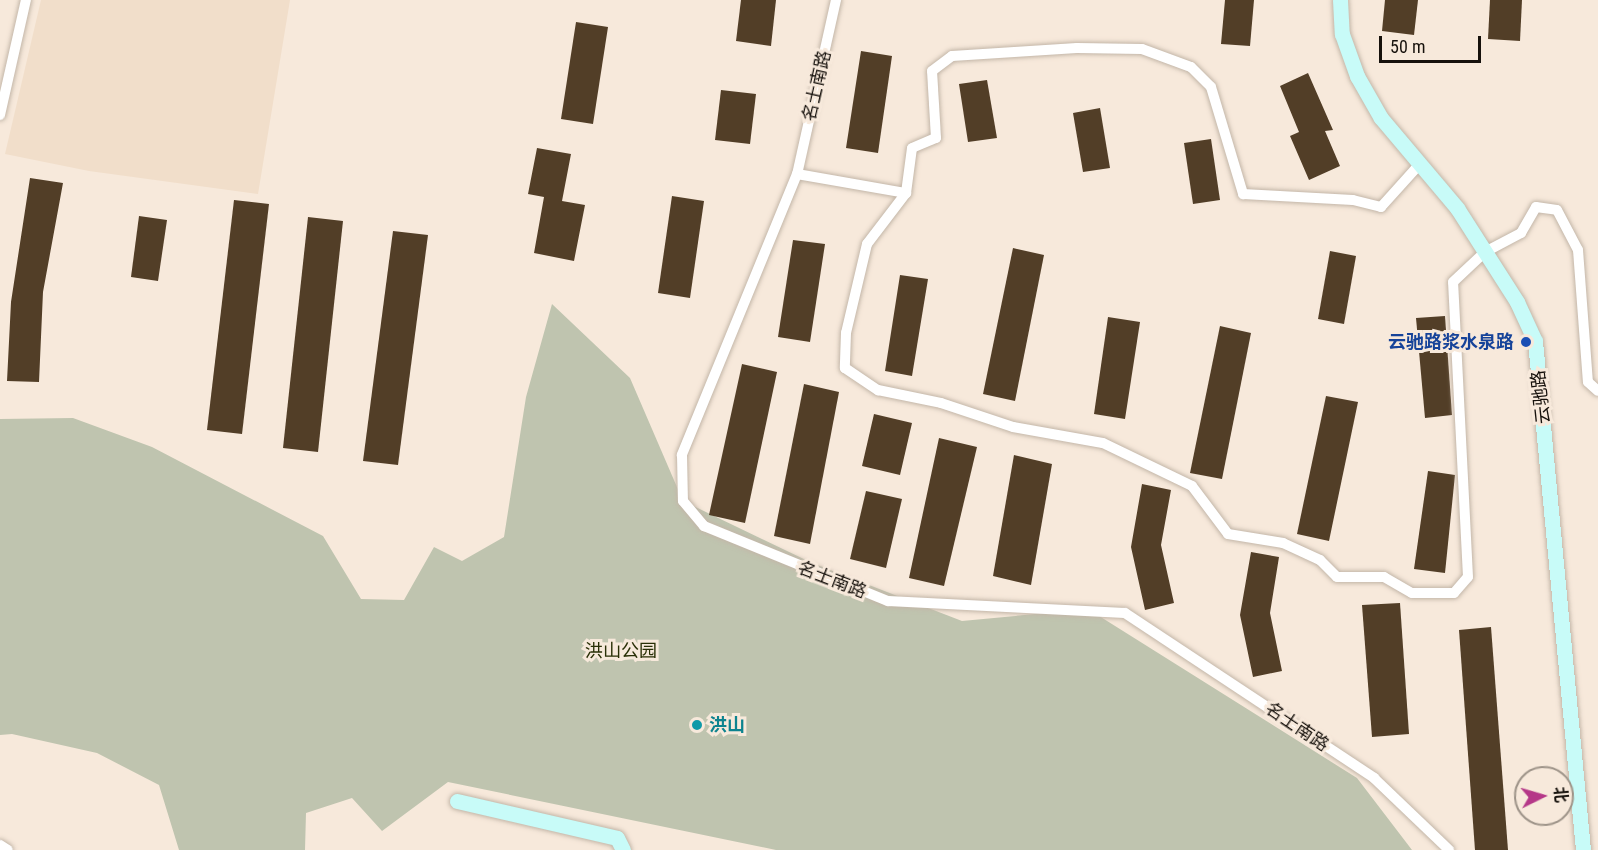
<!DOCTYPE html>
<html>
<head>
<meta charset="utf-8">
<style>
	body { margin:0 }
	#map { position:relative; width:1598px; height:850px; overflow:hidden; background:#f7e9db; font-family:"Roboto Condensed","Noto Sans SC",sans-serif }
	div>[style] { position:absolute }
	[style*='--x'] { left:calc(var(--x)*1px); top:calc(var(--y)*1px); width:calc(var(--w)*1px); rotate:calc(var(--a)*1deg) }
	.built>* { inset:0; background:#f1deca }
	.green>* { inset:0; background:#bfc4af }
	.building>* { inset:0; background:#523e27 }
	.roads { filter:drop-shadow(0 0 2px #c3b6a8) drop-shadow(0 0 2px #c3b6a8) }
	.street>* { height:10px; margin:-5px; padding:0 5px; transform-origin:5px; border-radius:5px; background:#fff }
	.secondary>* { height:15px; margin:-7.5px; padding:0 7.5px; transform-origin:7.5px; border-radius:7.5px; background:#c8fbf8 }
	.dots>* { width:16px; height:16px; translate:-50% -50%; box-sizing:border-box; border:3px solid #f7e9db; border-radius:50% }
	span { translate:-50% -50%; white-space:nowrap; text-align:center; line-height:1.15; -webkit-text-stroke:6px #f7e9db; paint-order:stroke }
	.street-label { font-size:18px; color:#16110c }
	.transit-label { font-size:18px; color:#164399; font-weight:700 }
	.right { translate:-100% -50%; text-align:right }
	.park-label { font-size:18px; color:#292f06 }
	.culture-label { font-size:18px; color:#0d838f; font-weight:700 }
	.left { translate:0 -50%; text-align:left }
	.north { position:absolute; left:1514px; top:766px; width:60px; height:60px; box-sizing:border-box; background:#f7e9db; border:2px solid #9d9388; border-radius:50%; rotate:85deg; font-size:16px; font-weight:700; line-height:24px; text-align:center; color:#16110c }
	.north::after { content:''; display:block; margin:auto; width:21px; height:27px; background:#b53888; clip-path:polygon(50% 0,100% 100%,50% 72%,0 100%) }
	.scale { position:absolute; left:1379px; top:36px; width:102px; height:27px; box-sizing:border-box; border:3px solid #16110c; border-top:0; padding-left:8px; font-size:18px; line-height:21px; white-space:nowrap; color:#16110c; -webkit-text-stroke:4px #f7e9db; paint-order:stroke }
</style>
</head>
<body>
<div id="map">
	<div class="built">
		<div style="clip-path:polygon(41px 0,290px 0,258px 194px,89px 171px,5px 154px)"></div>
	</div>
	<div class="green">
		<div style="clip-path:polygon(552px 304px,630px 378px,683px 501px,812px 563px,962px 621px,1088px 609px,1357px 778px,1412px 850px,776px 850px,448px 782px,382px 831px,352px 798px,306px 813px,305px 850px,179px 850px,159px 785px,97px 753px,12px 734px,0 735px,0 419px,73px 418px,152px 447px,323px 536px,361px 599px,404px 600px,434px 547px,462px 561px,504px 537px,526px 397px)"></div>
	</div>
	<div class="building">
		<div style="clip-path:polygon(741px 0,776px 0,771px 46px,736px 41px)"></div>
		<div style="clip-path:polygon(1225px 0,1254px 0,1250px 46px,1221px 44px)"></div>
		<div style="clip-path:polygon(1385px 0,1418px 0,1414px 35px,1382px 31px)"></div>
		<div style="clip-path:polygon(1490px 0,1522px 0,1520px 41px,1488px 39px)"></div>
		<div style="clip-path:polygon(576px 22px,608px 27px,593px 124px,561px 119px)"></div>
		<div style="clip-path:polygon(861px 51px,892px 56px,878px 153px,846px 148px)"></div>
		<div style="clip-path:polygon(1308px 73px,1333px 130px,1325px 131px,1340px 166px,1309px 180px,1290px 136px,1299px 132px,1280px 86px)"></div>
		<div style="clip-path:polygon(987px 80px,997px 138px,968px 142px,959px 84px)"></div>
		<div style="clip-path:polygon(721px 90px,756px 94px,750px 144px,715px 140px)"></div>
		<div style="clip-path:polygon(1100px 108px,1110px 168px,1083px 172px,1073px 113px)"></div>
		<div style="clip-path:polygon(1211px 139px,1220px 200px,1193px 204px,1184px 143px)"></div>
		<div style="clip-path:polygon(537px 148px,571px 154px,562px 201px,585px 205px,574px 261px,534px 253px,544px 197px,528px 194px)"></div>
		<div style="clip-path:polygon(30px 178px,63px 183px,43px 292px,39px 382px,7px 381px,11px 302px)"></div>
		<div style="clip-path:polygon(672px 196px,704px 201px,690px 298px,658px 293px)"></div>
		<div style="clip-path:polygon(234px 200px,269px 204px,242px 434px,207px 430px)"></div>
		<div style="clip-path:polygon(139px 216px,167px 220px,158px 281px,131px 277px)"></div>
		<div style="clip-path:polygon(308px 217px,343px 221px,318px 452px,283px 448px)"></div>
		<div style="clip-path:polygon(393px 231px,428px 235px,398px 465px,363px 461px)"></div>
		<div style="clip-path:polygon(793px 240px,825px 244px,810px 342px,778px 337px)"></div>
		<div style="clip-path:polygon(1013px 248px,1044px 255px,1015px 401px,983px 394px)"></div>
		<div style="clip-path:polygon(1330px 251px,1356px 256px,1344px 324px,1318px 319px)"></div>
		<div style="clip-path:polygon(900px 275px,928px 279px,912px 376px,885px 371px)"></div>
		<div style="clip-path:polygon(1445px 316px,1452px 415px,1425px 418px,1416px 318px)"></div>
		<div style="clip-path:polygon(1108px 317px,1140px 322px,1125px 419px,1094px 414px)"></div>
		<div style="clip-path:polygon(1220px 326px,1251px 333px,1222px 479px,1190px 473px)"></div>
		<div style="clip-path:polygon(742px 364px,777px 372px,745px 523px,709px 515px)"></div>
		<div style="clip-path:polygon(804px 384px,839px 392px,810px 544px,774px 536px)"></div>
		<div style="clip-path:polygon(1326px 396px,1358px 402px,1329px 541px,1297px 534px)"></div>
		<div style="clip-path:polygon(874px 414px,912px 423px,900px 475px,862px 466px)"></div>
		<div style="clip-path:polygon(939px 438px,977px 447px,944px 586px,909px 578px)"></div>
		<div style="clip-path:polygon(1014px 455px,1052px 464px,1031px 585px,993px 576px)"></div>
		<div style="clip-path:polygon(1428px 471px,1455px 475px,1445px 573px,1414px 569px)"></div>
		<div style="clip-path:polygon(1142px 484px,1171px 490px,1161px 545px,1174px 603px,1145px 610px,1131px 547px)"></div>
		<div style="clip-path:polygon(866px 491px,902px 499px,886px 568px,850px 559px)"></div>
		<div style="clip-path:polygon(1251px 552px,1279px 557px,1270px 613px,1282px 671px,1253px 677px,1240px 615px)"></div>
		<div style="clip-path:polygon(1400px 603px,1409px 734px,1372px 737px,1362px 605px)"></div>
		<div style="clip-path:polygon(1491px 627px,1508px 850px,1475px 850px,1459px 630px)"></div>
	</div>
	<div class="roads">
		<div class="street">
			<div style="--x:836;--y:0;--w:178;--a:102.6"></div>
			<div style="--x:797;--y:174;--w:304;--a:112.3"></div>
			<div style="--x:682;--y:455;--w:46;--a:88.8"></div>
			<div style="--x:683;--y:501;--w:33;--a:50"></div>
			<div style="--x:704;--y:526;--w:199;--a:22.2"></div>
			<div style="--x:888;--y:601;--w:237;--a:2.9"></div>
			<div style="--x:1125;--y:613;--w:299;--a:33.5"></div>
			<div style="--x:1374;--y:778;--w:104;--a:43.8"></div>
			<div style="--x:0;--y:115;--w:118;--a:-77.3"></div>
			<div style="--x:797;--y:174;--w:111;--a:9.9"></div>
			<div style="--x:906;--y:193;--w:45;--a:-82.4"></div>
			<div style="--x:912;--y:148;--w:26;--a:-23"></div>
			<div style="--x:936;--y:138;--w:67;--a:-93.4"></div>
			<div style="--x:932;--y:71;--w:25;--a:-37"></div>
			<div style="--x:952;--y:56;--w:125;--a:-3.7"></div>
			<div style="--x:1077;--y:48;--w:65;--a:0.9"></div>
			<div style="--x:1142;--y:49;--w:52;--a:20.2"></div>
			<div style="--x:1191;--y:67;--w:28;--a:45"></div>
			<div style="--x:1211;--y:87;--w:112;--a:73.3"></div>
			<div style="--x:1243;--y:194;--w:110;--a:3.1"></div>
			<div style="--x:1353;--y:200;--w:29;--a:14"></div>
			<div style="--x:1381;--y:207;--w:57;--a:-47.9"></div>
			<div style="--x:906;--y:193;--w:64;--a:127.4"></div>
			<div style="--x:867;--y:244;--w:91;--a:103.3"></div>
			<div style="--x:846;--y:333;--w:35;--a:92"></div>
			<div style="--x:845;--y:368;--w:40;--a:34"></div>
			<div style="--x:878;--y:390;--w:64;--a:11.7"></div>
			<div style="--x:941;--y:403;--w:76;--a:18.4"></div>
			<div style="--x:1013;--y:427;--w:91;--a:10.1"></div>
			<div style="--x:1103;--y:443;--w:99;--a:25.8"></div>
			<div style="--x:1192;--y:486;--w:60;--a:53.1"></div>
			<div style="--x:1228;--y:534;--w:56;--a:9.3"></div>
			<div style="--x:1283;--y:543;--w:41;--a:24.7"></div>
			<div style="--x:1320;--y:560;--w:24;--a:45"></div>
			<div style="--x:1337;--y:577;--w:47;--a:0"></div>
			<div style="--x:1384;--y:577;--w:32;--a:30"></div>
			<div style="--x:1412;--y:593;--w:42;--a:0"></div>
			<div style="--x:1454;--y:593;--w:21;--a:-49"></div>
			<div style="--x:1468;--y:577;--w:295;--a:-92.9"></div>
			<div style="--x:1453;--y:282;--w:44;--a:-43.2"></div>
			<div style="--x:1485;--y:252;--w:41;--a:-27.8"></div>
			<div style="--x:1521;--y:233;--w:30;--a:-60"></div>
			<div style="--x:1536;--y:207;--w:21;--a:8"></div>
			<div style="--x:1557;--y:210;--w:45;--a:62.3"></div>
			<div style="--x:1578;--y:250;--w:132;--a:85.7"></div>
			<div style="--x:1588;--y:382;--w:13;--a:42"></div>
			<div style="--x:0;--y:845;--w:9;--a:32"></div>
		</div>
		<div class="secondary">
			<div style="--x:1340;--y:0;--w:34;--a:87"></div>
			<div style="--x:1342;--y:34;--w:45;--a:70.3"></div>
			<div style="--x:1357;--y:76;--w:48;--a:60.3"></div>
			<div style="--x:1381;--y:118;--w:118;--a:49.8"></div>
			<div style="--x:1457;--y:208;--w:112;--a:57.4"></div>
			<div style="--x:1517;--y:302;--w:43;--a:65.2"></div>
			<div style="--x:1535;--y:341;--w:511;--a:84.61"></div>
			<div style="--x:457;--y:801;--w:164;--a:13"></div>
			<div style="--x:617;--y:838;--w:13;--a:63"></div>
		</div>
	</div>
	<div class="dots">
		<div style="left:1526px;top:342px;background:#1a4fb4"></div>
		<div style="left:697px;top:725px;background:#0f9aa8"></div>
	</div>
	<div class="street-label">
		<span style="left:817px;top:86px;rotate:-77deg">名士南路</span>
		<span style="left:1541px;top:397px;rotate:-96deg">云驰路</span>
		<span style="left:832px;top:580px;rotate:21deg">名士南路</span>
		<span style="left:1297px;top:727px;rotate:34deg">名士南路</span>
	</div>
	<div class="transit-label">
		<span class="right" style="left:1514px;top:342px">云驰路浆水泉路</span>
	</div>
	<div class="park-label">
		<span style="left:621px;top:651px">洪山公园</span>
	</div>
	<div class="culture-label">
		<span class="left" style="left:709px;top:725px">洪山</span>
	</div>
	<div class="north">北</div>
	<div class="scale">50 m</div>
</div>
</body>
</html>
